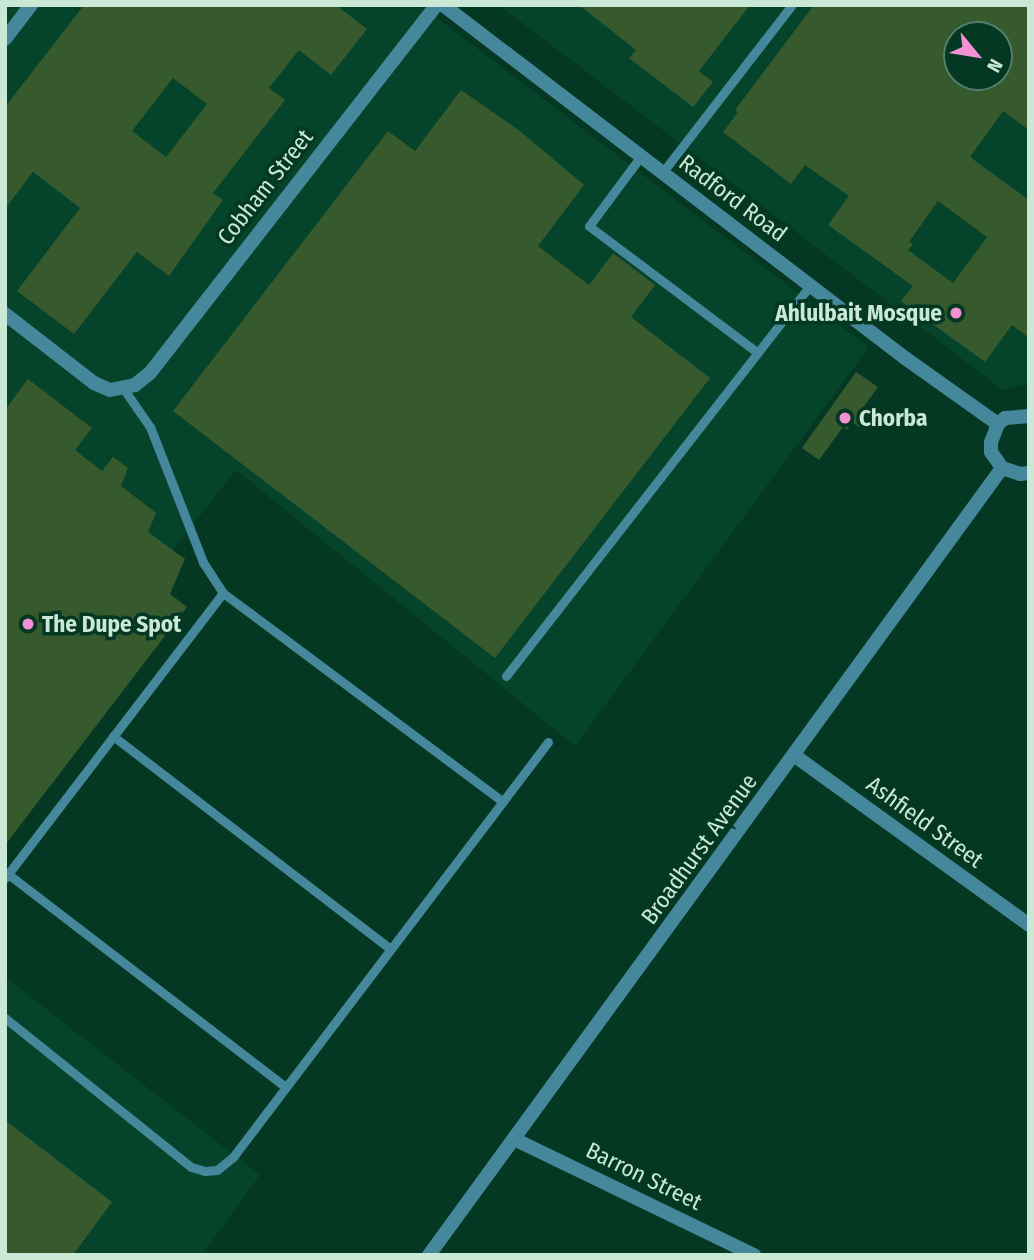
<!DOCTYPE html>
<html>
<head>
<meta charset="utf-8">
<style>
	body { margin:0 }
	#map { position:relative; width:1034px; height:1260px; overflow:hidden; background:#043823; font-family:"Fira Sans Condensed",sans-serif }
	div>[style] { position:absolute }
	[style*='--x'] { left:calc(var(--x)*1px); top:calc(var(--y)*1px); width:calc(var(--w)*1px); rotate:calc(var(--a)*1deg) }
	.built>* { inset:0; background:#05432a }
	.building>* { inset:0; background:#365a2e }
	.lane>* { height:9px; margin:-4.5px; padding:0 4.5px; transform-origin:4.5px; border-radius:4.5px; background:#45879b }
	.street>* { height:14px; margin:-7px; padding:0 7px; transform-origin:7px; border-radius:7px; background:#45879b }
	.dots>* { width:19px; height:19px; translate:-50% -50%; box-sizing:border-box; border:4px solid #043823; border-radius:50% }
	span { translate:-50% -50%; white-space:nowrap; text-align:center; line-height:1.15; -webkit-text-stroke:7px #043823; paint-order:stroke }
	.street-label { font-size:23px; color:#c9e8d6 }
	.poi-label { font-size:23px; color:#c9e8d6; font-weight:700 }
	.right { translate:-100% -50%; text-align:right }
	.left { translate:0 -50%; text-align:left }
	.frame { position:absolute; inset:0; border:7px solid #c9e8d6; pointer-events:none }
	.north { position:absolute; left:943px; top:21px; width:70px; height:70px; box-sizing:border-box; background:#043823; border:2px solid #537e6b; border-radius:50%; rotate:120deg; font-size:19px; font-weight:700; line-height:28px; text-align:center; color:#c9e8d6 }
	.north::after { content:''; display:block; margin:auto; width:24px; height:32px; background:#f491d4; clip-path:polygon(50% 0,100% 100%,50% 72%,0 100%) }
</style>
</head>
<body>
<div id="map">
	<div class="built">
		<div style="clip-path:polygon(5px 5px,420px 5px,869px 347px,575px 746px,236px 470px,5px 764px)"></div>
		<div style="clip-path:polygon(evenodd,499px 5px,1029px 5px,1029px 383px,1003px 390px,499px 5px,957px 35px,999px 35px,999px 77px,957px 77px,957px 35px)"></div>
		<div style="clip-path:polygon(5px 977px,260px 1175px,202px 1255px,5px 1255px)"></div>
	</div>
	<div class="building">
		<div style="clip-path:polygon(evenodd,84px 5px,336px 5px,367px 29px,331px 75px,299px 50px,269px 88px,285px 100px,213px 193px,223px 200px,169px 276px,137px 252px,74px 334px,17px 291px,80px 208px,33px 172px,5px 209px,5px 107px,84px 5px,173px 78px,207px 104px,166px 157px,132px 131px,173px 78px)"></div>
		<div style="clip-path:polygon(579px 5px,750px 5px,699px 71px,713px 82px,693px 107px,629px 58px,636px 50px)"></div>
		<div style="clip-path:polygon(evenodd,814px 5px,1029px 5px,1029px 130px,1003px 111px,970px 157px,1029px 200px,1029px 338px,1012px 325px,985px 362px,901px 301px,913px 286px,828px 225px,849px 196px,805px 165px,791px 184px,723px 132px,738px 112px,735px 110px,814px 5px,957px 35px,999px 35px,999px 77px,957px 77px,957px 35px,814px 5px,938px 201px,987px 237px,953px 283px,908px 250px,913px 244px,909px 242px,938px 201px)"></div>
		<div style="clip-path:polygon(461px 90px,520px 131px,584px 185px,538px 246px,589px 285px,613px 253px,655px 285px,631px 317px,710px 378px,495px 658px,173px 411px,388px 131px,415px 151px)"></div>
		<div style="clip-path:polygon(856px 372px,878px 387px,862px 409px,869px 414px,859px 427px,852px 422px,847px 430px,843px 427px,819px 460px,802px 448px)"></div>
		<div style="clip-path:polygon(28px 379px,92px 428px,75px 450px,102px 471px,113px 457px,128px 468px,121px 486px,156px 513px,148px 532px,185px 559px,170px 594px,187px 607px,5px 845px,5px 410px)"></div>
		<div style="clip-path:polygon(5px 1120px,112px 1202px,73px 1255px,5px 1255px)"></div>
	</div>
	<div class="lane">
		<div style="--x:641;--y:156;--w:87;--a:126.6"></div>
		<div style="--x:589;--y:226;--w:210;--a:36.9"></div>
		<div style="--x:662;--y:173;--w:212;--a:-52.3"></div>
		<div style="--x:223;--y:593;--w:349;--a:36.7"></div>
		<div style="--x:506;--y:676;--w:494;--a:-52.1"></div>
		<div style="--x:113;--y:736;--w:350;--a:37.5"></div>
		<div style="--x:8;--y:874;--w:350;--a:37.5"></div>
		<div style="--x:5;--y:878;--w:359;--a:-52.6"></div>
		<div style="--x:223;--y:593;--w:37;--a:-123"></div>
		<div style="--x:203;--y:562;--w:145;--a:-111.4"></div>
		<div style="--x:150;--y:427;--w:47;--a:-124.7"></div>
		<div style="--x:5;--y:1018;--w:238;--a:38.7"></div>
		<div style="--x:191;--y:1167;--w:15;--a:16"></div>
		<div style="--x:205;--y:1171;--w:12;--a:-5"></div>
		<div style="--x:217;--y:1170;--w:21;--a:-39"></div>
		<div style="--x:233;--y:1157;--w:521;--a:-52.8"></div>
	</div>
	<div class="street">
		<div style="--x:443;--y:5;--w:581;--a:37.38"></div>
		<div style="--x:905;--y:358;--w:114;--a:35.4"></div>
		<div style="--x:5;--y:39;--w:43;--a:-52.6"></div>
		<div style="--x:5;--y:314;--w:113;--a:37.8"></div>
		<div style="--x:94;--y:383;--w:17;--a:24"></div>
		<div style="--x:110;--y:390;--w:25;--a:-11"></div>
		<div style="--x:135;--y:385;--w:19;--a:-39"></div>
		<div style="--x:150;--y:373;--w:466;--a:-52.1"></div>
		<div style="--x:1029;--y:416;--w:24;--a:175"></div>
		<div style="--x:1005;--y:418;--w:9;--a:139"></div>
		<div style="--x:998;--y:424;--w:19;--a:111"></div>
		<div style="--x:991;--y:442;--w:10;--a:90"></div>
		<div style="--x:991;--y:452;--w:19;--a:55"></div>
		<div style="--x:1002;--y:468;--w:19;--a:18"></div>
		<div style="--x:1020;--y:474;--w:9;--a:-6"></div>
		<div style="--x:795;--y:756;--w:289;--a:35.8"></div>
		<div style="--x:514;--y:1139;--w:267;--a:25.8"></div>
		<div style="--x:429;--y:1255;--w:973;--a:-53.94"></div>
	</div>
	<div class="dots">
		<div style="left:956px;top:313px;background:#f491d4"></div>
		<div style="left:845px;top:418px;background:#f491d4"></div>
		<div style="left:28px;top:624px;background:#f491d4"></div>
	</div>
	<div class="street-label">
		<span style="left:265px;top:187px;rotate:-52deg">Cobham Street</span>
		<span style="left:733px;top:198px;rotate:37deg">Radford Road</span>
		<span style="left:925px;top:822px;rotate:36deg">Ashfield Street</span>
		<span style="left:699px;top:849px;rotate:-54deg">Broadhurst Avenue</span>
		<span style="left:644px;top:1176px;rotate:26deg">Barron Street</span>
	</div>
	<div class="poi-label">
		<span class="right" style="left:942px;top:313px">Ahlulbait Mosque</span>
		<span class="left" style="left:859px;top:418px">Chorba</span>
		<span class="left" style="left:42px;top:624px">The Dupe Spot</span>
	</div>
	<div class="frame"></div>
	<div class="north">N</div>
</div>
</body>
</html>
